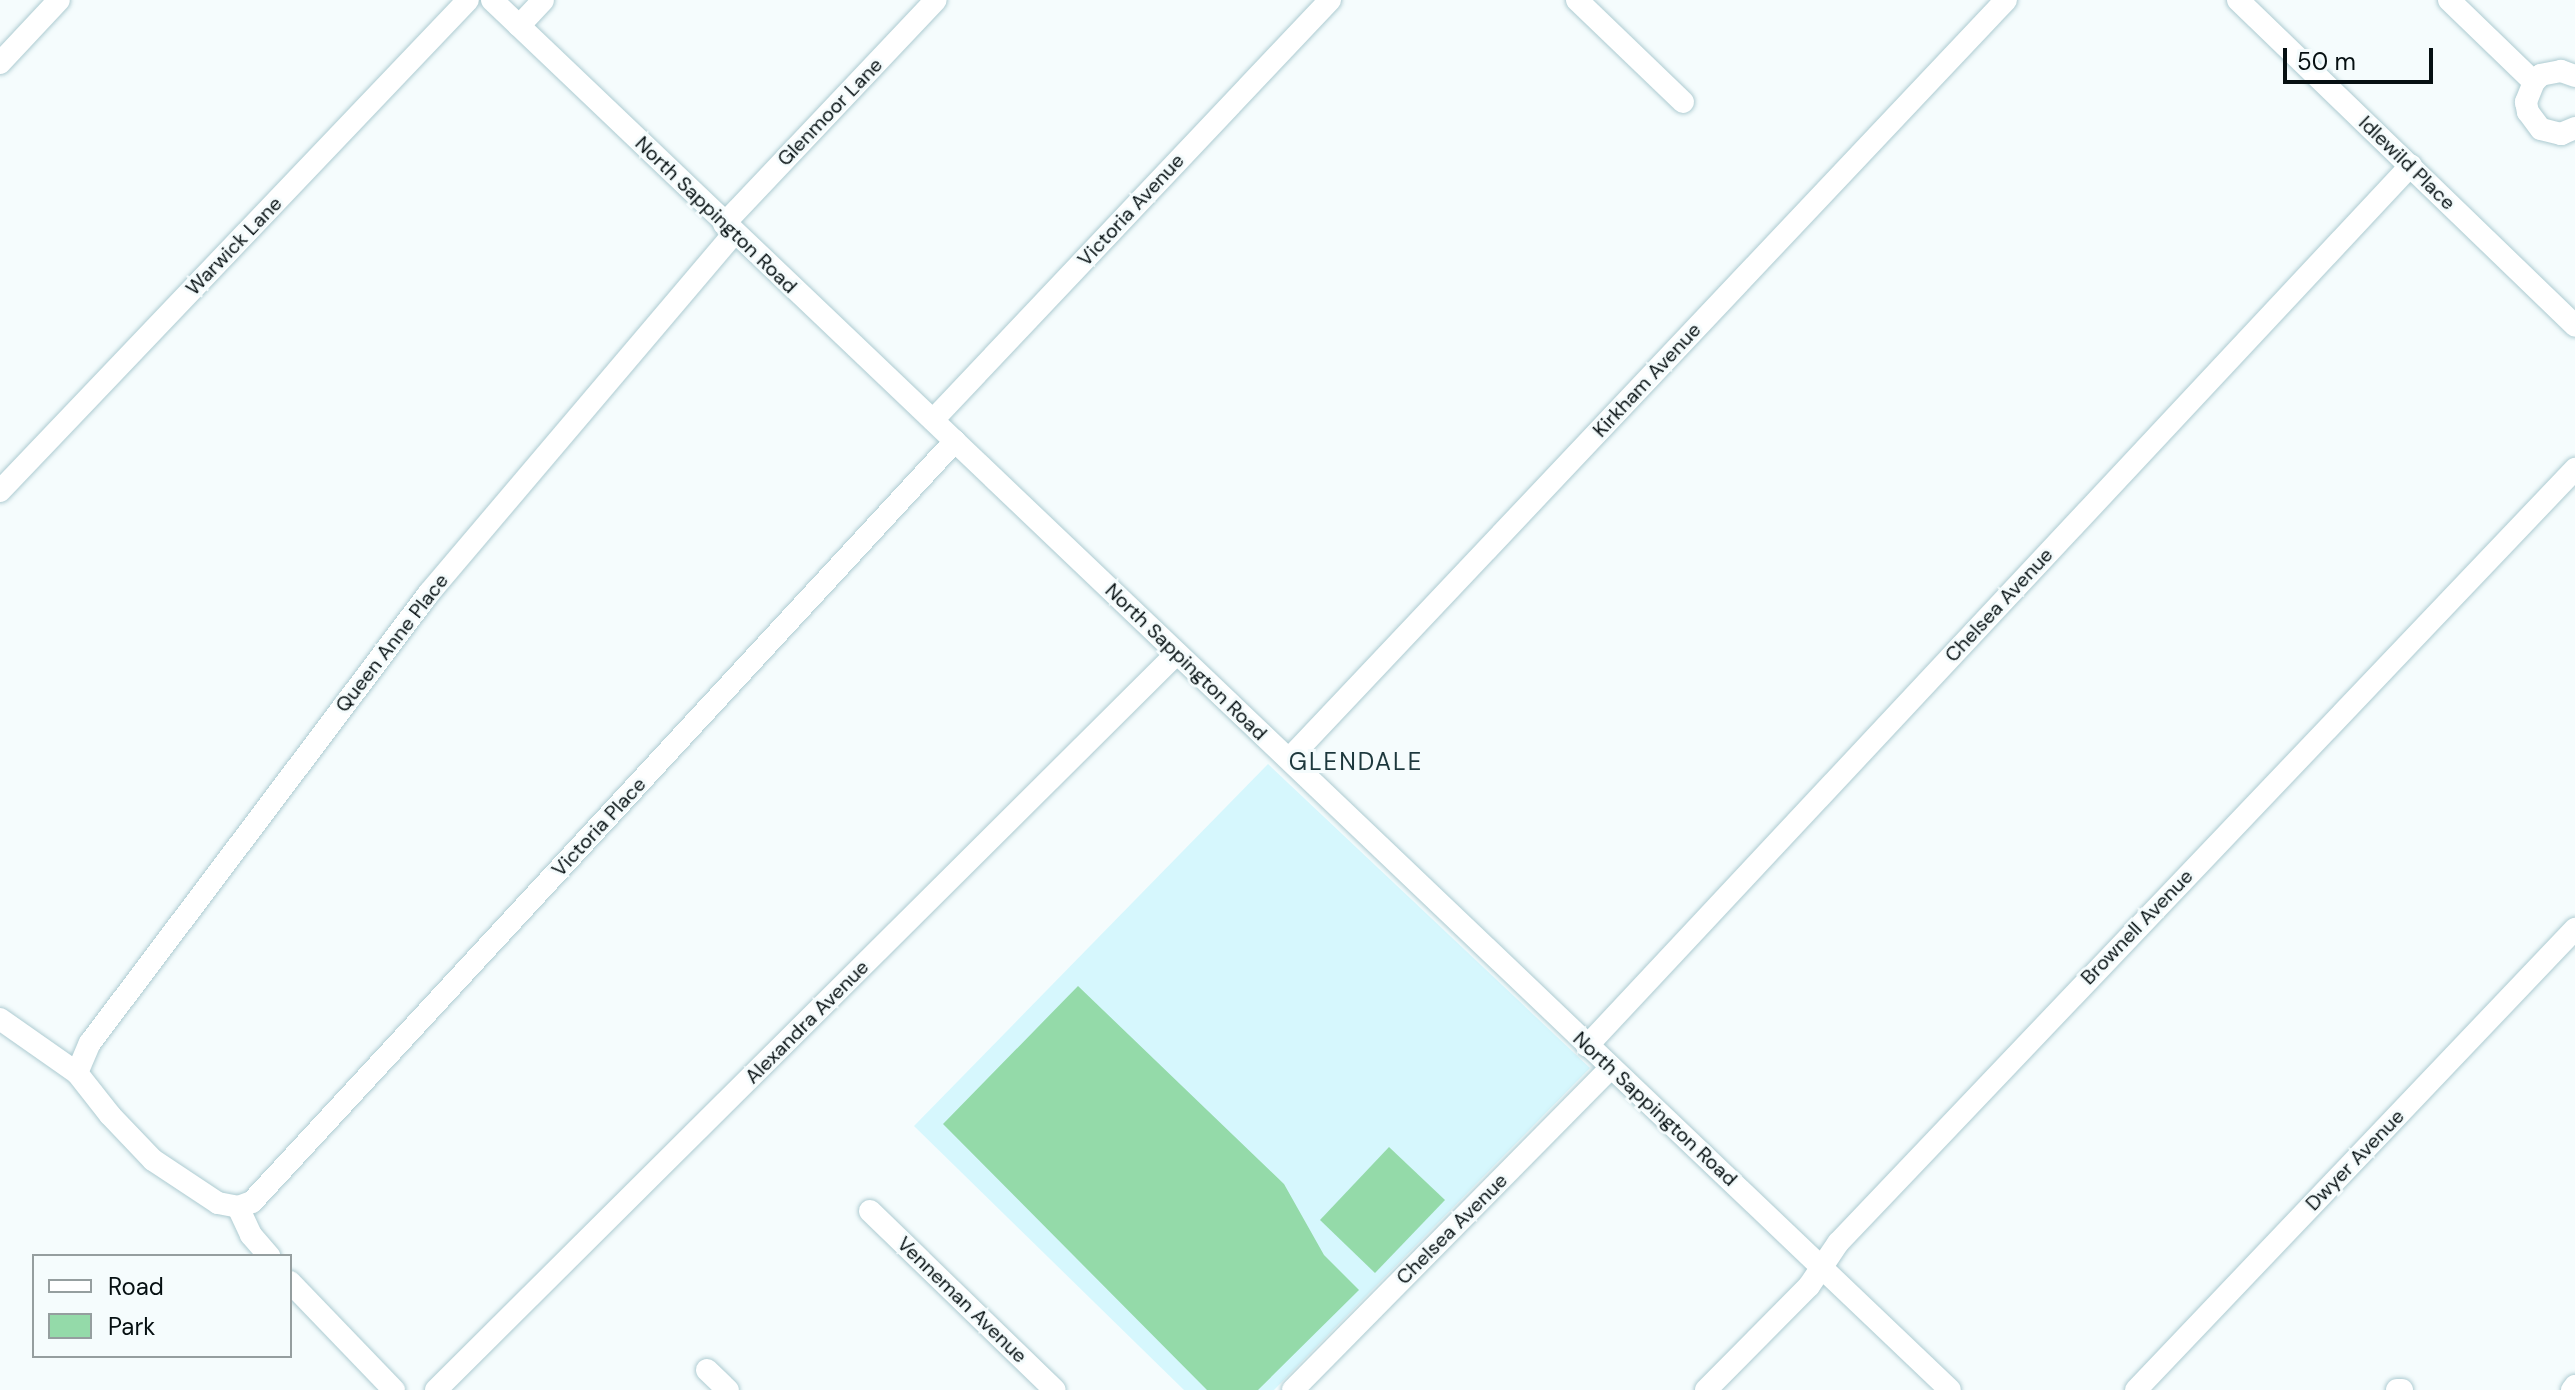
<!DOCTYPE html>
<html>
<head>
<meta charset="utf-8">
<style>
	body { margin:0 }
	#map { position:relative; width:2575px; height:1390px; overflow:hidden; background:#f5fcfd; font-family:"DM Sans",sans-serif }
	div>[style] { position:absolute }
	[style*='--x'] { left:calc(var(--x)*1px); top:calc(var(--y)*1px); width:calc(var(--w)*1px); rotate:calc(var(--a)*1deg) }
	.built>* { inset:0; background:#d6f7fd }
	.green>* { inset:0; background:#94daa9 }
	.roads { filter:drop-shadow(0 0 2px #adcbd1) drop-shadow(0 0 2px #adcbd1) }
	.minor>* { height:22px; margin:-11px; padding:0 11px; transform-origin:11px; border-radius:11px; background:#fff }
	span { translate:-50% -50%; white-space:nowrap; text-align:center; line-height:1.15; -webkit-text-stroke:6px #f5fcfd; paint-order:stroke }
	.street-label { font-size:20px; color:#061012 }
	.quarter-label { font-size:24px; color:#1d383d; letter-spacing:2px }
	.legend { position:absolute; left:32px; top:1254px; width:260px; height:104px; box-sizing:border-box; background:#f5fcfd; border:2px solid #959e9f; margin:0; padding:10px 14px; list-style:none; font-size:24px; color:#061012 }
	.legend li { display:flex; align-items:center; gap:16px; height:40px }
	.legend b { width:40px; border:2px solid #959e9f }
	.scale { position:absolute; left:2283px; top:48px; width:150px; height:36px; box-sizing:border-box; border:4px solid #061012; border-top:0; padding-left:10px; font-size:24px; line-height:28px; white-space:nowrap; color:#061012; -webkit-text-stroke:6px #f5fcfd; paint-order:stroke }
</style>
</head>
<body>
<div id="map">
	<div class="built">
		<div style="clip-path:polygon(1268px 764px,1590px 1068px,1274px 1390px,1184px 1390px,914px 1126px)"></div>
	</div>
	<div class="green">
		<div style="clip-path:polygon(1078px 986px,1284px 1184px,1324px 1255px,1359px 1290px,1258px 1390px,1207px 1390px,943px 1124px)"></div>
		<div style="clip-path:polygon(1389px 1147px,1445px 1200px,1375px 1273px,1320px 1220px)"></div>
	</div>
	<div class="roads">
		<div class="minor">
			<div style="--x:492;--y:0;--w:2014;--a:43.63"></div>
			<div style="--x:1577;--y:0;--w:147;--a:43.9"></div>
			<div style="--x:2238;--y:0;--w:469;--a:44"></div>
			<div style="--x:2449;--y:0;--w:118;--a:44"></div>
			<div style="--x:519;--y:26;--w:35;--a:-47"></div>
			<div style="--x:0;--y:63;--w:86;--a:-46.9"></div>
			<div style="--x:2575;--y:76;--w:15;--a:-160"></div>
			<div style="--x:2561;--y:71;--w:20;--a:169"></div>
			<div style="--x:2541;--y:75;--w:10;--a:135"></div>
			<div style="--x:2534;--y:82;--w:22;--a:112"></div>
			<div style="--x:2526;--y:102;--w:10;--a:79"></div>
			<div style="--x:2528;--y:112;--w:21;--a:53"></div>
			<div style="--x:2541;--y:129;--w:21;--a:14"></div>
			<div style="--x:2561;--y:134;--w:15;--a:-23"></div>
			<div style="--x:724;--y:224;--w:308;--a:-46.6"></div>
			<div style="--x:933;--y:420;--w:578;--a:-46.61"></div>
			<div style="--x:0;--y:491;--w:678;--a:-46.37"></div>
			<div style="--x:1289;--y:759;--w:1044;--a:-46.63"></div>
			<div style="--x:0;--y:1019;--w:94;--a:35"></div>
			<div style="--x:77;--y:1073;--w:53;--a:51.8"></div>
			<div style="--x:110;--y:1115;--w:62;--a:46.3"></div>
			<div style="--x:153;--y:1160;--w:78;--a:33.5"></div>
			<div style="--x:218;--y:1203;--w:20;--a:11"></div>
			<div style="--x:238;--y:1207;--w:31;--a:65"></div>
			<div style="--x:251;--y:1235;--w:28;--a:49"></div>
			<div style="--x:1587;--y:1046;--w:1206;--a:-46.91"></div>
			<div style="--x:77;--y:1073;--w:33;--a:-67"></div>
			<div style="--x:90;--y:1043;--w:563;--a:-53.01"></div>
			<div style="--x:429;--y:593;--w:472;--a:-49.7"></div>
			<div style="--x:238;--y:1207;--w:15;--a:-20"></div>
			<div style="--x:252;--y:1202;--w:1036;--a:-47.27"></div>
			<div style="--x:870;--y:1211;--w:257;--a:44.1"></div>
			<div style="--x:290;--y:1282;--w:150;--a:46.1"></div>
			<div style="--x:707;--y:1370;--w:29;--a:44"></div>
			<div style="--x:436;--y:1390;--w:1045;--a:-44.84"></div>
			<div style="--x:1293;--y:1390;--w:453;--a:-45.4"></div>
			<div style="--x:1706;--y:1390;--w:146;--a:-45.3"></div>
			<div style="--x:1809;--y:1286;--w:52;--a:-56"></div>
			<div style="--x:1838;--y:1243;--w:1069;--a:-46.4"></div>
			<div style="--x:2136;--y:1390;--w:637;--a:-46.4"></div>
			<div style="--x:2397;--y:1390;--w:5;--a:0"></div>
			<div style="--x:2572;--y:1390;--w:5;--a:-53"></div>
		</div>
	</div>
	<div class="street-label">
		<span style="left:830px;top:112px;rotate:-46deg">Glenmoor Lane</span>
		<span style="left:2407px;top:163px;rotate:44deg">Idlewild Place</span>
		<span style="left:1131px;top:210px;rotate:-47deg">Victoria Avenue</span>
		<span style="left:716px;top:215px;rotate:44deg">North Sappington Road</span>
		<span style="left:234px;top:246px;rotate:-46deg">Warwick Lane</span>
		<span style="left:1647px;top:380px;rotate:-47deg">Kirkham Avenue</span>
		<span style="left:1999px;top:605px;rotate:-47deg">Chelsea Avenue</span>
		<span style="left:392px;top:643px;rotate:-52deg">Queen Anne Place</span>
		<span style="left:1186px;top:662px;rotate:44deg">North Sappington Road</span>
		<span style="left:599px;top:827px;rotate:-47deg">Victoria Place</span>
		<span style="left:2137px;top:927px;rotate:-46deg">Brownell Avenue</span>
		<span style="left:807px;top:1022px;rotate:-45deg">Alexandra Avenue</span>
		<span style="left:1655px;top:1109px;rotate:43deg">North Sappington Road</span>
		<span style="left:2355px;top:1160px;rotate:-46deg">Dwyer Avenue</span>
		<span style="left:1452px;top:1229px;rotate:-45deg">Chelsea Avenue</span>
		<span style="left:962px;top:1300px;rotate:44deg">Venneman Avenue</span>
	</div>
	<div class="quarter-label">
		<span style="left:1356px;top:762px">GLENDALE</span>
	</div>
	<ul class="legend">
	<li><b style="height:10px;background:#fff"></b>Road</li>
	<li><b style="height:22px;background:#94daa9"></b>Park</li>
	</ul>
	<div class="scale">50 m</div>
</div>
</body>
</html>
